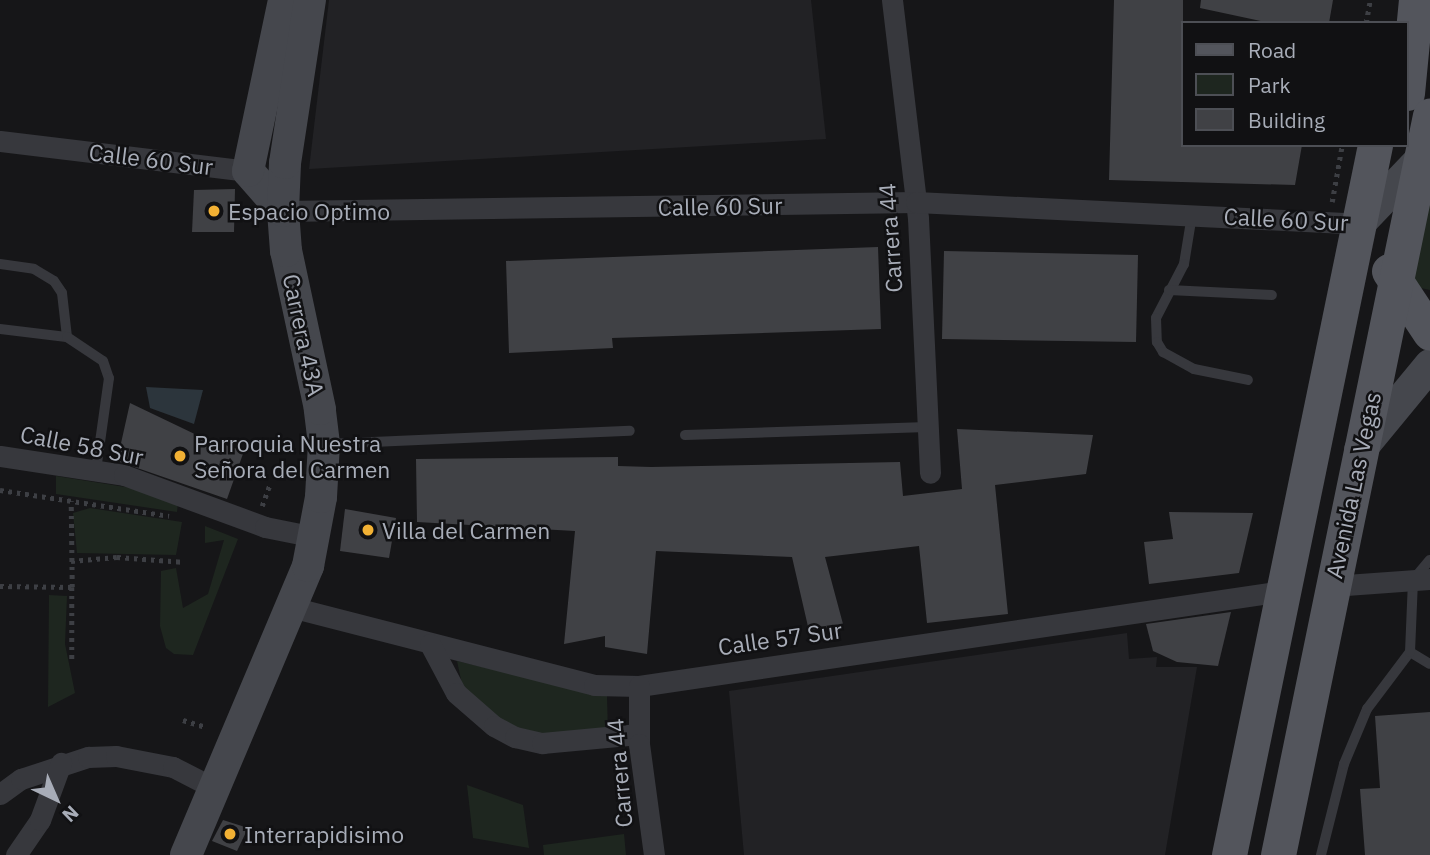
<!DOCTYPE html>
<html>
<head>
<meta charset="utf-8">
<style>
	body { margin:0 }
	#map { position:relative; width:1430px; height:855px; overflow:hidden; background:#161618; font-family:"IBM Plex Sans",sans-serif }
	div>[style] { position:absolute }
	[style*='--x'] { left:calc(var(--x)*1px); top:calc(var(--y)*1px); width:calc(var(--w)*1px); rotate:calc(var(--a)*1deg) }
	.built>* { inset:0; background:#222225 }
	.green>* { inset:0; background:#1e261f }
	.water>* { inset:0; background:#2c353c }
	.building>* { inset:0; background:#404145 }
	.path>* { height:4.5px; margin-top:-2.25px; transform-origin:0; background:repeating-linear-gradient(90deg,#3d3f44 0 3.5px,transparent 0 8.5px) }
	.lane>* { height:10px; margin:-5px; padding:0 5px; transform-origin:5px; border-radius:5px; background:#37383d }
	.street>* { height:21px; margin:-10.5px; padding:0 10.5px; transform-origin:10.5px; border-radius:10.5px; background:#37383d }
	.secondary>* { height:32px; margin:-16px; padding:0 16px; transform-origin:16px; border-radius:16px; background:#45474d }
	.primary>* { height:35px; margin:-17.5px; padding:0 17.5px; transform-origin:17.5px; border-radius:17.5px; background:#53555c }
	.dots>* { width:19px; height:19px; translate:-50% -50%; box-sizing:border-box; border:4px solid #111113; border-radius:50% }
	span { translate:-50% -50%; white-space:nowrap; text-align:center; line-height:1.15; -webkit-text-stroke:5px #111113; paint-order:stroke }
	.street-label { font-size:23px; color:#a8adb8 }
	.poi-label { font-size:23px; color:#a8adb8 }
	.left { translate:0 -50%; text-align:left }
	.legend { position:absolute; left:1181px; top:21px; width:228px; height:126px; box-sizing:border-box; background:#111113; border:2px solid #4d4f55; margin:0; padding:9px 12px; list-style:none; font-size:21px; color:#a8adb8 }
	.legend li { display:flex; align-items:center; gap:14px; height:35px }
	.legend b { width:35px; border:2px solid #4d4f55 }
	.north { position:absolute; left:21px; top:764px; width:70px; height:70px; -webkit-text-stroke:5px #111113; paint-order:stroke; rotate:136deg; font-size:19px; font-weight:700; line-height:28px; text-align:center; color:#a8adb8 }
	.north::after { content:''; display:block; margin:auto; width:24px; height:32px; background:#a8adb8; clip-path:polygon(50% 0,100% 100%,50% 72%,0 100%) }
</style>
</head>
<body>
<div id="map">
	<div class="built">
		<div style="clip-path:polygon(329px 0,811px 0,826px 139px,309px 169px)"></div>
		<div style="clip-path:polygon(1127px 633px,1129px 659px,1157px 657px,1156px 667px,1197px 667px,1165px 855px,744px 855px,729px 691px)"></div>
	</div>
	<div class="green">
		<div style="clip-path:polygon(1430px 157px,1430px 290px,1402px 284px)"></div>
		<div style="clip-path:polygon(56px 476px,157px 492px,178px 502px,177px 512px,56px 494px)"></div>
		<div style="clip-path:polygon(90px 508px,182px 522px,176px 555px,77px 553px,73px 513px)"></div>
		<div style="clip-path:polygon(205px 526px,238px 539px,193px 655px,174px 654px,166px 648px,160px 626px,161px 571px,176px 568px,183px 608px,208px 594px,224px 540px,205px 543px)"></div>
		<div style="clip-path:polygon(49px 595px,67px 596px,65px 644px,75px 693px,48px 707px)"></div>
		<div style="clip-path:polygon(457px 661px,607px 696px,608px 734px,532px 737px,504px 723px,463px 689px)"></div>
		<div style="clip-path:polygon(467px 785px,523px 805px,529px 848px,473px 838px)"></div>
		<div style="clip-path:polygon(624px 834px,626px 855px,544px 855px,543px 845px)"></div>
	</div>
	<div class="water">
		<div style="clip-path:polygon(146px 387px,203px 390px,194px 424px,150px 408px)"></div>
	</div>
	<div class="building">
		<div style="clip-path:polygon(1114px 0,1183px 0,1183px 145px,1302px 145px,1295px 185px,1109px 180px)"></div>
		<div style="clip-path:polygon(1201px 0,1333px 0,1329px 23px,1270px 23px,1200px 8px)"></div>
		<div style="clip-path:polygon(235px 189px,234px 232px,192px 232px,194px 190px)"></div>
		<div style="clip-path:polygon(878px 247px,881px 329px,612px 338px,613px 348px,509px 353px,506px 261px)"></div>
		<div style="clip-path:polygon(944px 251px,1138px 255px,1136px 342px,942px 339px)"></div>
		<div style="clip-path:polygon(130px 403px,203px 438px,244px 451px,227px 499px,117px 461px)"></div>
		<div style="clip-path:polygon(957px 429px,1093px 435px,1086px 474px,995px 485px,1008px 614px,927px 623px,919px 546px,825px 557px,843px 624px,809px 631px,792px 557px,656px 551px,647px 654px,605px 647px,605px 636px,564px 644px,575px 531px,417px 522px,416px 459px,618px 457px,618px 466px,651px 467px,900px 462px,903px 496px,962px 489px)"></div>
		<div style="clip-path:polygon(345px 509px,396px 518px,389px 558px,340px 551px)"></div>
		<div style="clip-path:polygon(1169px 512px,1253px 513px,1239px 573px,1149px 584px,1144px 542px,1173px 539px)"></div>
		<div style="clip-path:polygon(1231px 612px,1218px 666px,1177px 662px,1153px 651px,1146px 624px)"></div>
		<div style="clip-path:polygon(1430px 712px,1430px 855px,1365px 855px,1360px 789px,1380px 788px,1375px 716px)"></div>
		<div style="clip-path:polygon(223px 820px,248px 828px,237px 851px,212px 841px)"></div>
	</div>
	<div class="path">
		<div style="--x:1366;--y:23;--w:23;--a:-80"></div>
		<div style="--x:1332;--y:202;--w:58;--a:-80"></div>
		<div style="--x:0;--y:490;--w:171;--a:8.7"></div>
		<div style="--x:262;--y:506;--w:23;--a:-70"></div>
		<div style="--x:71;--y:561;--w:46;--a:-5"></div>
		<div style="--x:117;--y:557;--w:68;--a:4.2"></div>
		<div style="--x:0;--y:586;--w:72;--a:0.8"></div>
		<div style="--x:72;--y:587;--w:86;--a:-90.7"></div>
		<div style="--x:72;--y:587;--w:75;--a:90"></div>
		<div style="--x:183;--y:720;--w:24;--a:17"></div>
	</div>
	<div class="lane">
		<div style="--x:1192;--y:215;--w:50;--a:99.3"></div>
		<div style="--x:1184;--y:264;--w:61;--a:117.4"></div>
		<div style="--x:1156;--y:318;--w:24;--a:88"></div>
		<div style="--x:1157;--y:342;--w:12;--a:59"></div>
		<div style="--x:1163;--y:352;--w:35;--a:29"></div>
		<div style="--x:1194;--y:369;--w:55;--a:11.5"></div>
		<div style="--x:0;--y:264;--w:34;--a:8"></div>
		<div style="--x:34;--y:269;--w:23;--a:31"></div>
		<div style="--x:54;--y:281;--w:14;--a:56"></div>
		<div style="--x:62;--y:293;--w:44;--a:83.5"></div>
		<div style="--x:1169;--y:290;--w:103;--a:2.8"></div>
		<div style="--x:0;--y:329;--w:67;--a:6.8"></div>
		<div style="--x:67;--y:337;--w:43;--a:33.7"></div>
		<div style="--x:103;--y:361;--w:18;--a:71"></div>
		<div style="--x:109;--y:378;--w:93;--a:98"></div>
		<div style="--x:685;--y:435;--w:242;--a:-1.9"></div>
		<div style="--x:327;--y:444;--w:303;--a:-2.5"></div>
		<div style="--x:1410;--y:652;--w:23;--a:31"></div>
		<div style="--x:1321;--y:855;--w:94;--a:-75.8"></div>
		<div style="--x:1344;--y:764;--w:60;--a:-67.3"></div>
		<div style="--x:1367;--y:709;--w:71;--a:-53"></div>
		<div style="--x:1410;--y:652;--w:72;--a:-87.6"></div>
		<div style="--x:1413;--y:580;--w:26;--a:-50"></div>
	</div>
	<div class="street">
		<div style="--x:892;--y:0;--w:220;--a:83.2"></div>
		<div style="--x:918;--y:218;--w:255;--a:87.3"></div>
		<div style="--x:0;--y:141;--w:250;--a:6.9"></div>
		<div style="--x:283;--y:211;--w:633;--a:-0.81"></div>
		<div style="--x:916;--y:202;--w:444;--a:2.8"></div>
		<div style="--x:0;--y:456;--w:125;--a:8.7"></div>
		<div style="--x:124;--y:475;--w:150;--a:20.2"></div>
		<div style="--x:265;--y:527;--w:51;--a:11.3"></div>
		<div style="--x:1332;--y:586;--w:98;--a:-4.1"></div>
		<div style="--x:291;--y:607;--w:313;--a:14.4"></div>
		<div style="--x:594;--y:685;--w:45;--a:1.3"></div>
		<div style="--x:639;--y:686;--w:651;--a:-8.39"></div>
		<div style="--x:430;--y:644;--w:55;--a:62"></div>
		<div style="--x:456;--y:693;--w:50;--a:41"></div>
		<div style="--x:494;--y:726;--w:24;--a:28"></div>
		<div style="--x:515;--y:737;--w:28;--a:13"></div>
		<div style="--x:542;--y:743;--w:97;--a:-5.3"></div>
		<div style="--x:639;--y:686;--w:58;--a:90"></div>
		<div style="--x:639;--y:744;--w:112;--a:82.3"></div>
		<div style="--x:0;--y:794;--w:26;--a:-36"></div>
		<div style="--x:21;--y:779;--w:71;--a:-18.2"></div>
		<div style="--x:88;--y:757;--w:28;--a:-2"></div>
		<div style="--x:116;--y:756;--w:58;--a:10.9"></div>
		<div style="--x:173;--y:767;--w:44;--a:27.1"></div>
		<div style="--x:16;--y:855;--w:42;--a:-55.6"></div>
		<div style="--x:40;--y:820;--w:61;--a:-69.8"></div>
	</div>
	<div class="secondary">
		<div style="--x:283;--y:211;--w:53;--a:-131.2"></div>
		<div style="--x:248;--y:171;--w:175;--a:-78.1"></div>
		<div style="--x:1359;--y:224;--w:91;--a:-46.3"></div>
		<div style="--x:1422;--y:158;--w:8;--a:-14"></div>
		<div style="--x:1360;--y:450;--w:110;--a:-50.5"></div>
		<div style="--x:186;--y:855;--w:314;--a:-67.1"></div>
		<div style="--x:308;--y:566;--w:70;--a:-79.3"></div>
		<div style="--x:321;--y:497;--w:53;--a:-86.8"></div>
		<div style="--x:324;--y:444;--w:35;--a:-97"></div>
		<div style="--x:320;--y:409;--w:162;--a:-102.1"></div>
		<div style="--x:286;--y:251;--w:40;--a:-94.3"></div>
		<div style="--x:283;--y:211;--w:48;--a:-87.6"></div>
		<div style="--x:285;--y:163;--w:165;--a:-81.3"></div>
	</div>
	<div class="primary">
		<div style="--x:1407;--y:93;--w:93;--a:-84.5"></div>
		<div style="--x:1389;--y:271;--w:74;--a:56.5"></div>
		<div style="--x:1229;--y:855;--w:725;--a:-78.38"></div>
		<div style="--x:1278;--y:855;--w:755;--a:-78.39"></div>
	</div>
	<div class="dots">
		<div style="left:214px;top:211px;background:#f2b134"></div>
		<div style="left:180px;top:456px;background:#f2b134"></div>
		<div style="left:368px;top:530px;background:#f2b134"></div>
		<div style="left:230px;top:834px;background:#f2b134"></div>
	</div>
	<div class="street-label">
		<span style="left:151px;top:159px;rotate:7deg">Calle 60 Sur</span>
		<span style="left:720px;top:206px;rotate:-1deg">Calle 60 Sur</span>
		<span style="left:1286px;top:219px;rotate:3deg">Calle 60 Sur</span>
		<span style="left:890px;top:238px;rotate:-94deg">Carrera 44</span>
		<span style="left:304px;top:335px;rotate:78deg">Carrera 43A</span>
		<span style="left:82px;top:445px;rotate:11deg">Calle 58 Sur</span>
		<span style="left:1353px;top:485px;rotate:-78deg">Avenida Las Vegas</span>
		<span style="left:780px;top:638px;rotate:-8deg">Calle 57 Sur</span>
		<span style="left:619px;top:773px;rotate:-95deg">Carrera 44</span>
	</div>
	<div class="poi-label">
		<span class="left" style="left:228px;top:211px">Espacio Optimo</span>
		<span class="left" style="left:194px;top:456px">Parroquia Nuestra<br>Señora del Carmen</span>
		<span class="left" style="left:382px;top:530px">Villa del Carmen</span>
		<span class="left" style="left:244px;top:834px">Interrapidisimo</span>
	</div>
	<ul class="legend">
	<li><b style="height:9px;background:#53555c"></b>Road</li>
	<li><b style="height:19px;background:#1e261f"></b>Park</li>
	<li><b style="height:19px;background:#404145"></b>Building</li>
	</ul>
	<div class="north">N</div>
</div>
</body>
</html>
